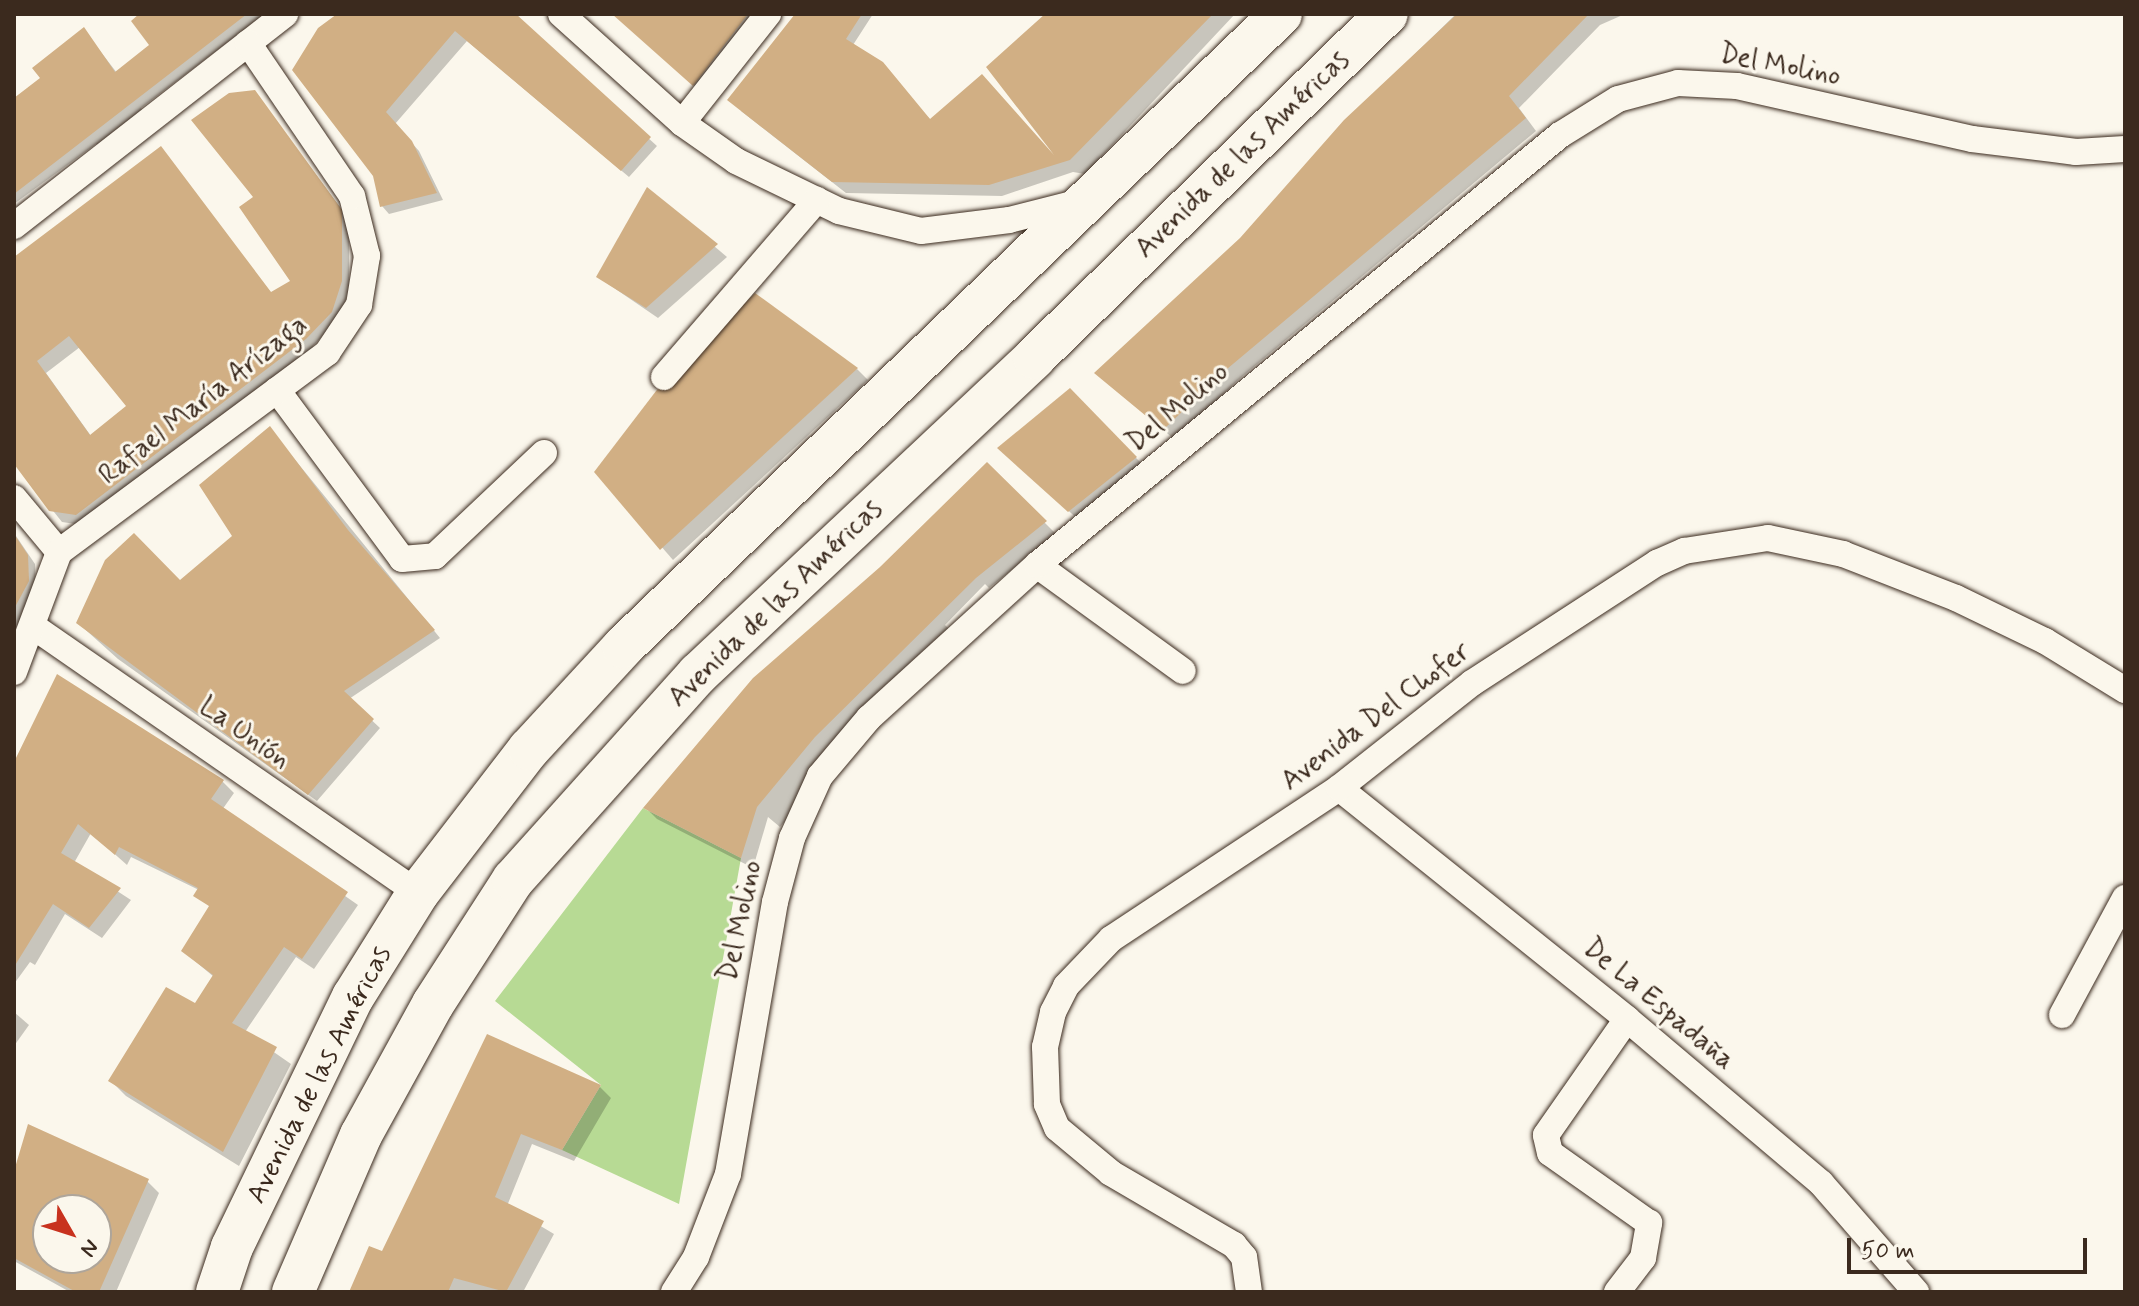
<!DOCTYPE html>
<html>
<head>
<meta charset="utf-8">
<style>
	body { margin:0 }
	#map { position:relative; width:2139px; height:1306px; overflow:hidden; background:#fbf7ec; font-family:Mynerve,sans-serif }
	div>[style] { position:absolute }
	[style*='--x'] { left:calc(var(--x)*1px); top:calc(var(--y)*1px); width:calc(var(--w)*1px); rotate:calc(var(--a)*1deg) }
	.green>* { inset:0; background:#b7da94 }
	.shadow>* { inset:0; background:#0003 }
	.building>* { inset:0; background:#d1af84 }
	.roads { filter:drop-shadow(0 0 2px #3b2a1e) drop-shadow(0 0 2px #3b2a1e) }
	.street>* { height:26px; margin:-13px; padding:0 13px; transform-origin:13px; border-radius:13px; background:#fbf7ec }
	.primary>* { height:42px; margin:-21px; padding:0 21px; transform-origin:21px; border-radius:21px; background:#fbf7ec }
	span { translate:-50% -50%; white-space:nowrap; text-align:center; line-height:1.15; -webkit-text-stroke:6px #fbf7ec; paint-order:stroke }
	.street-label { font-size:28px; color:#3b2a1e }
	.frame { position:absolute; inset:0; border:16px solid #3b2a1e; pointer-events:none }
	.north { position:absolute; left:32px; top:1194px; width:80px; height:80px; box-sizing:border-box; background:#fbf7ec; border:2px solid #aea59a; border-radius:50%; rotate:129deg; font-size:22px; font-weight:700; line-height:32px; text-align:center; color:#3b2a1e }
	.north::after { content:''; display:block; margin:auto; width:28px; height:36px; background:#c8321e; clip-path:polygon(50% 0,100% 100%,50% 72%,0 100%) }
	.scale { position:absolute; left:1847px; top:1238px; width:240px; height:36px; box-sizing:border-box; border:4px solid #3b2a1e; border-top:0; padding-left:10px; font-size:24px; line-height:28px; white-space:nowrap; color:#3b2a1e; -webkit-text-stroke:6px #fbf7ec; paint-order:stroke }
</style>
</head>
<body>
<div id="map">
	<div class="green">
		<div style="clip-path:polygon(643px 808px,741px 858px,679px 1204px,562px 1150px,601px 1085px,495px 1001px)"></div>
	</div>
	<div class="shadow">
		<div style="clip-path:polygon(140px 14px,265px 14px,141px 108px,144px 113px,100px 148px,96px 144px,14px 204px,14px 101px,40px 81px,84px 30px,117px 73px,152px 46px)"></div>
		<div style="clip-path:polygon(340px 14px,512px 14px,657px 146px,629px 177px,467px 41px,395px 124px,419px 151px,443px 200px,389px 214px,382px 206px)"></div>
		<div style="clip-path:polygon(614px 14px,770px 14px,706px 96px)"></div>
		<div style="clip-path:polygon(798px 14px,873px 14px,853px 45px,931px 120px,1055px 158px,1048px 14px,1235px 14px,1085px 174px,1073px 172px,1002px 196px,846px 193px,741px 111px)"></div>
		<div style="clip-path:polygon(1456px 14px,1625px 14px,1600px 25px,1519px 108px,1536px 131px,1238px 380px,1175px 440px,1097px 373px,1241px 240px,1345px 122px)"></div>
		<div style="clip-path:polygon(evenodd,254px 92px,349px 219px,349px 290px,339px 319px,313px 346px,317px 350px,89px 526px,62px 522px,14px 462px,14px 261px,228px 237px,272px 294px,293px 281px,256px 197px,254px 92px,80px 347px,128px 406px,91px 436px,46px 373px,80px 347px)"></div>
		<div style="clip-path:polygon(648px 190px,727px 257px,658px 318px,598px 277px)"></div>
		<div style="clip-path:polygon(857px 369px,868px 380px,673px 560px,596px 471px)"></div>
		<div style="clip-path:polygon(1070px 391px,1147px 469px,1081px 522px,1011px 459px)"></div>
		<div style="clip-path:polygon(270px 429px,440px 638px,349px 699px,380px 728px,317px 801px,118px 659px,78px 623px,180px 582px,234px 537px)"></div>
		<div style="clip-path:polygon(987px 465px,1056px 534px,989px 588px,985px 584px,945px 625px,949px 629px,780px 827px,768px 817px,753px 868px,657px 819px,646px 808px,755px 679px,882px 569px)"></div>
		<div style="clip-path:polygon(14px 533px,35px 564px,36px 589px,14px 632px)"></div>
		<div style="clip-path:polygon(14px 770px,222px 781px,234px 793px,222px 810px,358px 905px,314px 969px,296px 957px,245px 1032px,291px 1064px,239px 1166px,126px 1096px,111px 1081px,196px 1006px,214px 977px,183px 951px,211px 907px,195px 895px,199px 890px,131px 857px,127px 865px,91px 833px,74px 863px,131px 900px,102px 938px,65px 914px,35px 965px,30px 962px,14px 984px)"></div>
		<div style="clip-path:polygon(14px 1012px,29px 1025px,14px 1046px)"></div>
		<div style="clip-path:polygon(488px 1037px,600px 1087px,611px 1098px,574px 1161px,532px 1144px,507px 1206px,554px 1234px,523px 1292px,351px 1292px,383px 1253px)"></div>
		<div style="clip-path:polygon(evenodd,14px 1177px,147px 1181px,159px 1193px,116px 1292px,70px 1292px,14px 1261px,14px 1177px,48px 1210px,96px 1210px,96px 1258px,48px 1258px,48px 1210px)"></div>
	</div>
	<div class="building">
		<div style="clip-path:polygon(139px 14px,247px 14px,14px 194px,14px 98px,40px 78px,32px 68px,84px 27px,115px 72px,149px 45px,131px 21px)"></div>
		<div style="clip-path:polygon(337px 14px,516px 14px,651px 137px,621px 171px,455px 31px,386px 112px,412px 141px,437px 193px,380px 207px,373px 176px,292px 70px,318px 28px)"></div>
		<div style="clip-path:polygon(612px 14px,748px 14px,693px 86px)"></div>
		<div style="clip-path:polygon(795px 14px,862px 14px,846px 39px,883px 62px,930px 119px,982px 74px,1054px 155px,986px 67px,1045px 14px,1213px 14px,1070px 160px,989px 185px,832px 182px,727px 100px)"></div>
		<div style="clip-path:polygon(1457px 14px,1589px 14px,1509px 96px,1526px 118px,1227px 369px,1163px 430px,1094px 373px,1240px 238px,1344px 120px)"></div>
		<div style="clip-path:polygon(evenodd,255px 90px,342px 210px,342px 281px,332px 312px,306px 339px,76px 515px,49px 511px,14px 464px,14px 257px,161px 146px,271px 292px,290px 281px,239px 207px,253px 197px,191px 120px,229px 93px,255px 90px,69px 336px,126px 406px,90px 435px,37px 361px,69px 336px)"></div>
		<div style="clip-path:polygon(647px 187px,718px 244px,646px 308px,596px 277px)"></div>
		<div style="clip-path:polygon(755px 293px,858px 368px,660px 550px,594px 472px,656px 391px)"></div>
		<div style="clip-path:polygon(1070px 388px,1137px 457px,1068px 512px,997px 448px)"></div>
		<div style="clip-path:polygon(270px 426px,348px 530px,435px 630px,344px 691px,374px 719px,308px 795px,76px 623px,105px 560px,134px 533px,180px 580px,232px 536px,199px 485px)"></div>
		<div style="clip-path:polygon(987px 462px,1047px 521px,976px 578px,815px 737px,757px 807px,741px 858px,643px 808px,753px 678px,880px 567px)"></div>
		<div style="clip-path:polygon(14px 534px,28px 555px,29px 581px,14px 609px)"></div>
		<div style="clip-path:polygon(57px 674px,224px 780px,211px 799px,348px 892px,302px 959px,284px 947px,232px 1023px,277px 1047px,223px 1152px,108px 1081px,166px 987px,195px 1003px,213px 975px,181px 951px,209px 906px,193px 896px,198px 888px,119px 847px,115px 855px,78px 824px,61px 853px,121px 888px,89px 928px,53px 904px,14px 967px,14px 762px)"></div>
		<div style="clip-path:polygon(487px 1034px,601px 1085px,562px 1150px,521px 1134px,495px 1197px,544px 1221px,506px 1292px,454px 1278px,448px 1292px,349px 1292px,369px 1246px,382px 1251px)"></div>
		<div style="clip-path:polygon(evenodd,28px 1124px,149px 1179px,99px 1292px,76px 1292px,14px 1258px,14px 1171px,28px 1124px,48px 1210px,96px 1210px,96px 1258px,48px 1258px,48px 1210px)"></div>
	</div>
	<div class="roads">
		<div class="street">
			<div style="--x:561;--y:14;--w:163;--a:42"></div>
			<div style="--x:682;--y:123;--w:66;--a:35.1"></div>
			<div style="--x:736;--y:161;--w:114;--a:25.9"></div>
			<div style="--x:839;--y:211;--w:84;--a:13.7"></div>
			<div style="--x:921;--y:231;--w:89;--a:-7.1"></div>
			<div style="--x:1009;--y:220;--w:73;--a:-14.2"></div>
			<div style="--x:682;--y:123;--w:139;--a:-51.7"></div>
			<div style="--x:14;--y:226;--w:344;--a:-38"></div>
			<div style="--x:664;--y:377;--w:234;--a:-49.2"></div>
			<div style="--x:277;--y:390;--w:210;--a:53.5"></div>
			<div style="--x:402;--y:559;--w:33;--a:-5"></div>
			<div style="--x:435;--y:556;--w:150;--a:-43.4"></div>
			<div style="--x:14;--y:498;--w:70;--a:50.2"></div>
			<div style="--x:1037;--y:565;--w:180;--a:36"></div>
			<div style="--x:34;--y:627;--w:467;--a:34.7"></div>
			<div style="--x:14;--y:672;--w:128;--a:-69.4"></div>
			<div style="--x:59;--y:552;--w:334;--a:-36.6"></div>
			<div style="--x:327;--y:353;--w:58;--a:-56.3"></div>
			<div style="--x:359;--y:305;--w:50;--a:-80.7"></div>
			<div style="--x:367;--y:256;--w:62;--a:-104"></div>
			<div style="--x:352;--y:196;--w:185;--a:-124.2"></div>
			<div style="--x:1339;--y:788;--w:369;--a:38.7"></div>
			<div style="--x:1627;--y:1019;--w:254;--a:40.2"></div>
			<div style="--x:1821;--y:1183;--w:145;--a:48.9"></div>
			<div style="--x:2062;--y:1015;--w:133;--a:-61.7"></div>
			<div style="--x:674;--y:1292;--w:41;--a:-57.8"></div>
			<div style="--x:696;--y:1257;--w:89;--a:-68.9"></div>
			<div style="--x:728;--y:1174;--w:276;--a:-80.2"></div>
			<div style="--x:775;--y:902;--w:66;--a:-75.1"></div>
			<div style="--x:792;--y:838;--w:68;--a:-65.7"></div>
			<div style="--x:820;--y:776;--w:76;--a:-49.8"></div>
			<div style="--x:869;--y:718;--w:227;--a:-42.3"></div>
			<div style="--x:1037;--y:565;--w:677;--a:-39.43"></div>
			<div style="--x:1560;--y:135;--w:68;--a:-31.8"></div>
			<div style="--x:1618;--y:99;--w:62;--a:-14.9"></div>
			<div style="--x:1678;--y:83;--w:59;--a:2.9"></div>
			<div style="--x:1737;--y:86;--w:241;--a:12.7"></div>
			<div style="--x:1972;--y:139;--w:105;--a:7.1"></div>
			<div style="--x:2076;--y:152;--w:49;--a:-3.5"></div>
			<div style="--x:1249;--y:1292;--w:35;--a:-98"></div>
			<div style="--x:1244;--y:1257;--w:16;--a:-130"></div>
			<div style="--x:1234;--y:1245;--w:143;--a:-149.7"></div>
			<div style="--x:1111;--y:1173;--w:70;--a:-140.2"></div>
			<div style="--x:1057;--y:1128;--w:26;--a:-113"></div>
			<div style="--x:1047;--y:1104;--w:57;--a:-92"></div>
			<div style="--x:1045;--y:1047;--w:36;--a:-77"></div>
			<div style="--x:1053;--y:1012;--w:29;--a:-63"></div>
			<div style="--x:1066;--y:986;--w:65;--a:-46.2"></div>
			<div style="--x:1111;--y:939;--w:273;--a:-33.5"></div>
			<div style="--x:1339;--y:788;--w:169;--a:-38.3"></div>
			<div style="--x:1472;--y:683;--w:221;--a:-33"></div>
			<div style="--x:1657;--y:563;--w:30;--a:-24"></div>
			<div style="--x:1684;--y:551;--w:85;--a:-8.8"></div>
			<div style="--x:1768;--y:538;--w:77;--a:12"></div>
			<div style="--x:1843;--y:554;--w:121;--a:21.3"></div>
			<div style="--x:1956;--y:598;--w:99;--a:25.8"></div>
			<div style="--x:2045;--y:641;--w:94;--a:31.5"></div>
			<div style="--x:1617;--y:1292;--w:43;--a:-52.6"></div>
			<div style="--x:1643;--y:1258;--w:36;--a:-80"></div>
			<div style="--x:1649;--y:1223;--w:121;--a:-144.7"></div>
			<div style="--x:1550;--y:1153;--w:18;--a:-103"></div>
			<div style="--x:1546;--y:1135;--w:141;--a:-55.1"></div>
		</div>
		<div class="primary">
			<div style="--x:217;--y:1292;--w:47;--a:-71.6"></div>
			<div style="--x:232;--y:1247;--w:278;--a:-64.2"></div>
			<div style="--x:353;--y:997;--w:123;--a:-58"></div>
			<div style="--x:418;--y:893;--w:182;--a:-52.4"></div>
			<div style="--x:529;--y:749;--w:139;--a:-47.3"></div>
			<div style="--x:623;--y:647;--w:913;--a:-43.89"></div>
			<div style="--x:293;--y:1292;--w:171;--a:-66.6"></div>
			<div style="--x:361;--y:1135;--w:149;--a:-61.2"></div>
			<div style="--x:433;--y:1004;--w:148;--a:-57.2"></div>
			<div style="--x:513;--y:880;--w:277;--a:-48.1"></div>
			<div style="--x:698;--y:674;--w:461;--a:-43.2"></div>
			<div style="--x:1034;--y:358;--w:493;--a:-44.3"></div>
		</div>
	</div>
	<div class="street-label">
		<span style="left:1780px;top:66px;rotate:11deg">Del Molino</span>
		<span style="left:1243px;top:155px;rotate:-44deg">Avenida de las Américas</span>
		<span style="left:204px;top:401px;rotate:-38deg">Rafael María Arízaga</span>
		<span style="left:1178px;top:408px;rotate:-40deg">Del Molino</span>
		<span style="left:776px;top:604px;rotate:-44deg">Avenida de las Américas</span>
		<span style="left:1376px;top:717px;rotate:-37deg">Avenida Del Chofer</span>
		<span style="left:244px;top:734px;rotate:35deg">La Unión</span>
		<span style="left:741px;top:921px;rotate:-78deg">Del Molino</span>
		<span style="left:1658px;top:1005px;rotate:40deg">De La Espadaña</span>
		<span style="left:320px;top:1075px;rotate:-63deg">Avenida de las Américas</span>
	</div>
	<div class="frame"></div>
	<div class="north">N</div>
	<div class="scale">50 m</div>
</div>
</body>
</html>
